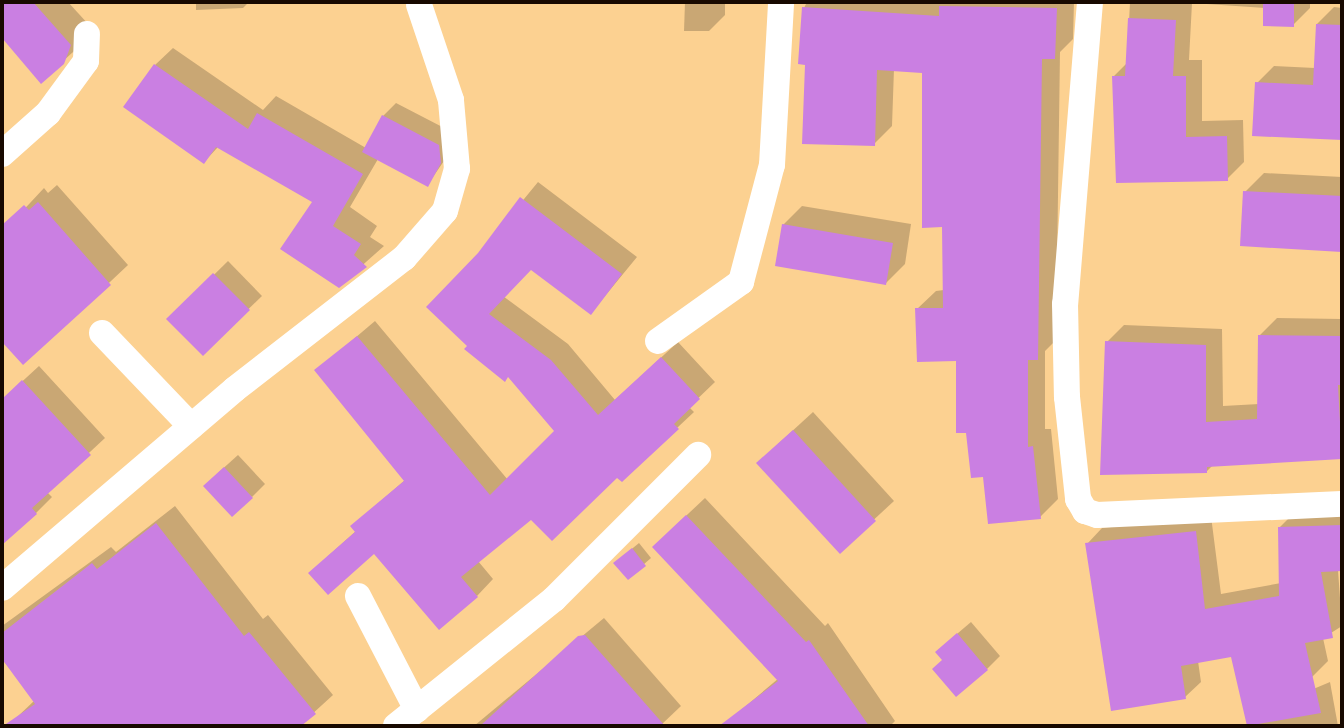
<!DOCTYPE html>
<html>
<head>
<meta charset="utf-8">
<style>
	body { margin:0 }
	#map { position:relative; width:1344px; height:728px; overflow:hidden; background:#fcd191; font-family:"PT Sans",sans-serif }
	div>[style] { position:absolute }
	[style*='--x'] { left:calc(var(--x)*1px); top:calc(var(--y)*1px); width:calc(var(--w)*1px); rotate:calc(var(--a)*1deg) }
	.shadow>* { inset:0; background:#0003 }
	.building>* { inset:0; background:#ca7fe2 }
	.street>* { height:26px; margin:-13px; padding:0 13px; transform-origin:13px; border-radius:13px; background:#fff }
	span { translate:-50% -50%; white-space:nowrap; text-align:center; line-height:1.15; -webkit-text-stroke:5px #fdf9f3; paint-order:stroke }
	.frame { position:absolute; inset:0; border:4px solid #180900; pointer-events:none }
</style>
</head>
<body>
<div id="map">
	<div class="shadow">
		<div style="clip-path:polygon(2px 2px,68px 2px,89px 25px,83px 43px,41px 81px,2px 36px)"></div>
		<div style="clip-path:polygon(196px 2px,249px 2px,243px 8px,196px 10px)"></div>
		<div style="clip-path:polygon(685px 2px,725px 2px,725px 15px,709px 31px,684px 31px)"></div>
		<div style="clip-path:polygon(807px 2px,1074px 2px,1073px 39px,1060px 52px,1056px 340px,1045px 351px,1045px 429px,1051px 429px,1058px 499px,1040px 517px,985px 475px,958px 360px,917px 309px,936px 291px,944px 290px,944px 226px,924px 71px,894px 69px,892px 126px,874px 144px,807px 63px,804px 8px)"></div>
		<div style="clip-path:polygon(1130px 2px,1310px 2px,1310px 8px,1293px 25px,1265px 8px,1192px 3px,1189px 60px,1202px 60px,1202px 121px,1243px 120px,1244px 162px,1227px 179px,1114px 76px,1127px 63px)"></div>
		<div style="clip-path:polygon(1334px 7px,1342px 8px,1342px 138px,1254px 134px,1257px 83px,1274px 66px,1315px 68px,1317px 24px)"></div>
		<div style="clip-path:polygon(173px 48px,263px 110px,276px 96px,366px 148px,383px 116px,396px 103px,452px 132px,453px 148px,428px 184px,378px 159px,350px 207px,377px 226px,370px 237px,384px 246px,339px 286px,315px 202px,219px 146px,204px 162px,155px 65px)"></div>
		<div style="clip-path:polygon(1264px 173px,1342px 177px,1342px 250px,1242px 245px,1245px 192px)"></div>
		<div style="clip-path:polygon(538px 182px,637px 257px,591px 313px,531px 268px,503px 296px,568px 344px,615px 400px,678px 342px,715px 382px,689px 407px,694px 412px,677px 428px,617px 475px,531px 518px,478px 561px,493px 579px,477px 596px,374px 551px,327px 557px,356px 531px,352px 526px,405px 480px,316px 371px,375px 321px,508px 480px,557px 432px,509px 375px,467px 348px,479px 254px)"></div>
		<div style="clip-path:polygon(57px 185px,128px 265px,24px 363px,2px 340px,2px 233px,44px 188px,48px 193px)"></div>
		<div style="clip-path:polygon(802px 206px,911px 224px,905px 264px,886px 283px,783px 225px)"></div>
		<div style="clip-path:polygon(228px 261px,262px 296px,203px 353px,169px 319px)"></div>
		<div style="clip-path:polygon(1277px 318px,1342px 319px,1341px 458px,1213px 465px,1206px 472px,1107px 342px,1124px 325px,1222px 329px,1223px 406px,1259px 404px,1260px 335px)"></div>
		<div style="clip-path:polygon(39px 366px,105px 438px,47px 492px,52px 497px,36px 513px,2px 534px,2px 448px,13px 438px,2px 425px,2px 400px)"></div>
		<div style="clip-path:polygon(813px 412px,894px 501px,840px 551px,778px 444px)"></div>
		<div style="clip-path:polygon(238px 455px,265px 484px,252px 497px,218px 473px)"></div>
		<div style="clip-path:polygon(705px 498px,825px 626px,828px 623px,895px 721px,890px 726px,733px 726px,728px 721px,779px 678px,672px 529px)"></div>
		<div style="clip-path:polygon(175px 506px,263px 619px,268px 615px,333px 695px,299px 726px,119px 726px,91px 696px,51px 726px,20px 726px,15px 719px,35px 700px,2px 659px,2px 626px,111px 547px,116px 552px)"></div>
		<div style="clip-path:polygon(1342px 511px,1342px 570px,1338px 570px,1342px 626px,1323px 638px,1328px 661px,1312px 677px,1232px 655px,1198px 661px,1201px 682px,1185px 697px,1087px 544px,1102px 528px,1211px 516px,1221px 594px,1281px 583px,1279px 528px,1295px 512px)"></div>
		<div style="clip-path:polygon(639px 543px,651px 558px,628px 578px,622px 557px)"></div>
		<div style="clip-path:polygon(604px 618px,681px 706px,660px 726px,474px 726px)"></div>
		<div style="clip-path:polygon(971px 622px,1000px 656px,987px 669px,944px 659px,951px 639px)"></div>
		<div style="clip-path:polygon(1330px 682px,1338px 726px,1248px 726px,1261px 711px)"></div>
	</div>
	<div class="building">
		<div style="clip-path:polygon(2px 2px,33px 2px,71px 45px,64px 64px,41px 84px,2px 38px)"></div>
		<div style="clip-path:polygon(1263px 2px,1294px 2px,1294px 27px,1263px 26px)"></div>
		<div style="clip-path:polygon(939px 6px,1057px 8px,1055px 59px,1042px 59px,1038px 360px,1028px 360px,1028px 447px,1033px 446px,1041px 519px,988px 524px,983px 477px,971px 478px,966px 433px,956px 433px,956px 361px,917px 362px,915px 308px,943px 308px,942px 227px,922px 228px,922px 73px,877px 70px,875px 146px,802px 144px,805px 65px,798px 64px,802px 7px,939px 16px)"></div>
		<div style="clip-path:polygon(1128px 18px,1176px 20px,1173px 76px,1186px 76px,1186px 137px,1227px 136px,1228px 181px,1116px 183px,1112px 76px,1125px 76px)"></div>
		<div style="clip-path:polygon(1316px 24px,1342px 25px,1342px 140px,1252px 136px,1255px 82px,1313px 85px)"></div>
		<div style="clip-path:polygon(154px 64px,248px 129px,257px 113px,363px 174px,333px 226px,361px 244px,354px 255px,367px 267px,339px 288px,280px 249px,312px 202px,216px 147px,204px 164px,123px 107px)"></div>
		<div style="clip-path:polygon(382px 115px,439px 145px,441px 163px,428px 187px,362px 152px)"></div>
		<div style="clip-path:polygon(1243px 191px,1342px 196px,1342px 252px,1240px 246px)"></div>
		<div style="clip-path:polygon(520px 197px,622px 274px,591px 315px,531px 270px,489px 314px,551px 360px,598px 415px,661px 357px,700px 399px,674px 424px,679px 429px,622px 482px,617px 478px,552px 541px,531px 520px,461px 577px,478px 597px,439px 630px,374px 554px,328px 595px,308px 573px,355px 532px,350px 526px,404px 481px,314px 370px,357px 336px,490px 495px,554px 431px,508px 377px,505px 382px,464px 349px,467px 346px,426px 307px,478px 253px)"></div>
		<div style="clip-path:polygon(38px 202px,111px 285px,23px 365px,2px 342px,2px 225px,24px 205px,29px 210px)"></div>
		<div style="clip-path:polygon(782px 224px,893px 243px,886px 285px,775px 266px)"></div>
		<div style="clip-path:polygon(213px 273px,250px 310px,203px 356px,166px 319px)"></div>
		<div style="clip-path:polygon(1258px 335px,1342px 336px,1342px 385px,1338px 385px,1342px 459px,1207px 467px,1207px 473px,1100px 475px,1105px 341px,1206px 345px,1206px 422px,1257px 419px)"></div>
		<div style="clip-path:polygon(22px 380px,91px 455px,32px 508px,37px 514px,2px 545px,2px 399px)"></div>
		<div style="clip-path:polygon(793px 430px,876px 521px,840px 554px,756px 463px)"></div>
		<div style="clip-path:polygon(224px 467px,253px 498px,232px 517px,203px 486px)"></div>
		<div style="clip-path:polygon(686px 515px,806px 642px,809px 640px,869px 726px,719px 726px,778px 681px,652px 547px)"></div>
		<div style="clip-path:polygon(156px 523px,244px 636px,249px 632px,316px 714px,301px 726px,3px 726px,35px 704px,2px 659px,2px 633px,92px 563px,97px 569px)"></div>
		<div style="clip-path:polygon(1342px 525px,1342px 571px,1321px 572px,1333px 638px,1305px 643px,1321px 713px,1247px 726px,1231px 657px,1181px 666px,1186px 699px,1111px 711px,1085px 543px,1196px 531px,1205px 609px,1279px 596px,1278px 527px)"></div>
		<div style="clip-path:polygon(632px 548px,646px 566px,628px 580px,613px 563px)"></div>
		<div style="clip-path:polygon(957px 633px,988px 670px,956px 697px,932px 669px,942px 660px,935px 652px)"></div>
		<div style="clip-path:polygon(585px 635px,665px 726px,480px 726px,578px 636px)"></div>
	</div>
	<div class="street">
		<div style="--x:1090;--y:2;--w:303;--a:94.7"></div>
		<div style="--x:1065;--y:304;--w:93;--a:88.8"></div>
		<div style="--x:1067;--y:397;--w:103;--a:83.8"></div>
		<div style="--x:1078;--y:499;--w:14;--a:60"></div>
		<div style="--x:1085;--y:511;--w:13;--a:18"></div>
		<div style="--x:1097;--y:515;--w:245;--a:-2.6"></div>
		<div style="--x:2;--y:154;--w:62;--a:-41.7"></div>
		<div style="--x:48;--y:113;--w:64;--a:-53.8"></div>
		<div style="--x:86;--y:61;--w:27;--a:-88"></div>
		<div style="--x:102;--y:333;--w:129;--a:46.3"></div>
		<div style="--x:658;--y:341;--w:102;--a:-35.4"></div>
		<div style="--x:741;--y:282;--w:121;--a:-75.2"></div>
		<div style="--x:772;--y:165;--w:163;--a:-86.8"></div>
		<div style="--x:2;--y:588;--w:306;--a:-40.5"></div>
		<div style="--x:235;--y:389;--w:214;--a:-37.8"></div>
		<div style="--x:404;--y:258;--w:62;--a:-48.9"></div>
		<div style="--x:445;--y:211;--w:44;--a:-74.1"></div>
		<div style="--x:457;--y:169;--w:69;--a:-95"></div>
		<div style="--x:451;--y:100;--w:100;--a:-108.6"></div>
		<div style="--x:358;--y:596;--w:128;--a:62.6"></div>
		<div style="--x:396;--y:726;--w:203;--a:-38.8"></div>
		<div style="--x:554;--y:599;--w:204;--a:-45"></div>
	</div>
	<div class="frame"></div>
</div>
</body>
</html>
